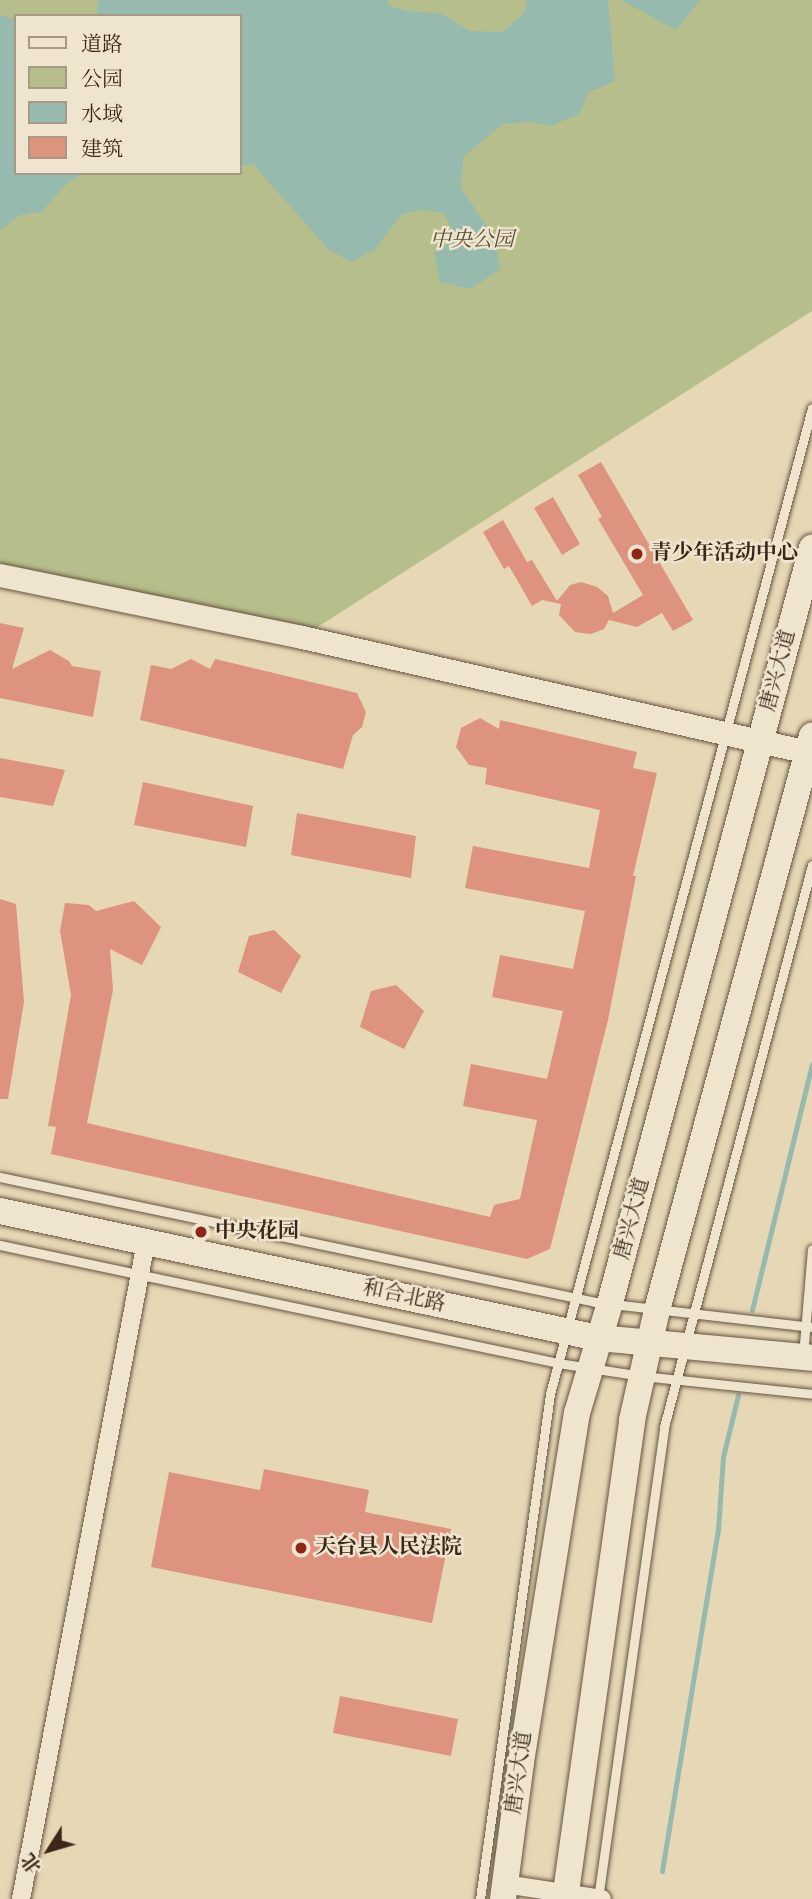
<!DOCTYPE html>
<html>
<head>
<meta charset="utf-8">
<style>
	body { margin:0 }
	#map { position:relative; width:812px; height:1899px; overflow:hidden; background:#e6d7b5; font-family:"IM FELL English","Noto Serif SC",serif }
	div>[style] { position:absolute }
	[style*='--x'] { left:calc(var(--x)*1px); top:calc(var(--y)*1px); width:calc(var(--w)*1px); rotate:calc(var(--a)*1deg) }
	.green>* { inset:0; background:#b6be8c }
	.water>* { inset:0; background:#96baad }
	.stream>* { height:5px; margin:-2.5px; padding:0 2.5px; transform-origin:2.5px; border-radius:2.5px; background:#96baad }
	.building>* { inset:0; background:#de937f }
	.roads { filter:drop-shadow(0 0 2px #66533f) drop-shadow(0 0 2px #66533f) }
	.service>* { height:9px; margin:-4.5px; padding:0 4.5px; transform-origin:4.5px; border-radius:4.5px; background:#efe5cf }
	.minor>* { height:18px; margin:-9px; padding:0 9px; transform-origin:9px; border-radius:9px; background:#efe5cf }
	.tertiary>* { height:23px; margin:-11.5px; padding:0 11.5px; transform-origin:11.5px; border-radius:11.5px; background:#efe5cf }
	.secondary>* { height:26px; margin:-13px; padding:0 13px; transform-origin:13px; border-radius:13px; background:#efe5cf }
	.dots>* { width:19px; height:19px; translate:-50% -50%; box-sizing:border-box; border:4px solid #efe5cf; border-radius:50% }
	span { translate:-50% -50%; white-space:nowrap; text-align:center; line-height:1.15; -webkit-text-stroke:5px #efe5cf; paint-order:stroke }
	.park-label { font-size:21px; color:#5a4d35; font-style:italic }
	.poi-label { font-size:21px; color:#3c2718; font-weight:700 }
	.left { translate:0 -50%; text-align:left }
	.street-label { font-size:21px; color:#3c2718 }
	.legend { position:absolute; left:14px; top:14px; width:228px; height:161px; box-sizing:border-box; background:#efe5cf; border:2px solid #a79986; margin:0; padding:9px 12px; list-style:none; font-size:21px; color:#3c2718 }
	.legend li { display:flex; align-items:center; gap:14px; height:35px }
	.legend b { width:35px; border:2px solid #a79986 }
	.north { position:absolute; left:14px; top:1815px; width:70px; height:70px; -webkit-text-stroke:5px #efe5cf; paint-order:stroke; rotate:233deg; font-size:19px; font-weight:700; line-height:28px; text-align:center; color:#3c2718 }
	.north::after { content:''; display:block; margin:auto; width:24px; height:32px; background:#3c2718; clip-path:polygon(50% 0,100% 100%,50% 72%,0 100%) }
</style>
</head>
<body>
<div id="map">
	<div class="green">
		<div style="clip-path:polygon(evenodd,0 0,812px 0,812px 311px,302px 637px,0 569px,0 0,16px 16px,240px 16px,240px 173px,16px 173px,16px 16px)"></div>
	</div>
	<div class="water">
		<div style="clip-path:polygon(99px 0,388px 0,388px 5px,403px 10px,442px 14px,470px 31px,503px 32px,524px 13px,527px 0,608px 0,615px 81px,589px 92px,579px 114px,551px 126px,530px 122px,503px 124px,463px 157px,461px 188px,494px 237px,500px 269px,471px 289px,440px 282px,434px 253px,445px 246px,450px 224px,443px 213px,422px 210px,402px 214px,374px 250px,351px 262px,328px 249px,253px 164px,240px 166px,240px 16px,96px 16px)"></div>
		<div style="clip-path:polygon(621px 0,700px 0,676px 30px)"></div>
		<div style="clip-path:polygon(0 15px,12px 19px,16px 17px,16px 173px,83px 173px,63px 187px,42px 212px,20px 215px,0 230px)"></div>
	</div>
	<div class="stream">
		<div style="--x:752;--y:1310;--w:253;--a:-76.3"></div>
		<div style="--x:662;--y:1871;--w:346;--a:-80.7"></div>
		<div style="--x:718;--y:1530;--w:73;--a:-86.1"></div>
		<div style="--x:723;--y:1457;--w:64;--a:-76.4"></div>
	</div>
	<div class="building">
		<div style="clip-path:polygon(601px 462px,693px 620px,673px 631px,662px 613px,637px 627px,609px 620px,604px 629px,591px 634px,575px 632px,559px 615px,561px 604px,542px 600px,532px 606px,509px 566px,504px 569px,483px 532px,503px 520px,527px 562px,532px 560px,557px 601px,570px 585px,581px 582px,597px 587px,608px 596px,613px 613px,643px 595px,598px 519px,602px 517px,578px 475px)"></div>
		<div style="clip-path:polygon(553px 497px,580px 544px,562px 555px,534px 508px)"></div>
		<div style="clip-path:polygon(0 623px,24px 628px,12px 669px,50px 650px,69px 661px,72px 666px,101px 671px,93px 717px,0 698px)"></div>
		<div style="clip-path:polygon(191px 659px,210px 669px,215px 659px,357px 693px,366px 712px,362px 727px,353px 735px,343px 769px,140px 720px,151px 665px,171px 669px)"></div>
		<div style="clip-path:polygon(480px 718px,499px 729px,500px 720px,637px 752px,633px 768px,657px 773px,633px 876px,636px 876px,608px 1020px,550px 1249px,527px 1259px,51px 1154px,56px 1127px,48px 1126px,71px 995px,60px 931px,65px 903px,89px 905px,96px 911px,134px 901px,161px 927px,142px 965px,110px 949px,113px 990px,87px 1123px,490px 1217px,494px 1205px,520px 1199px,537px 1120px,463px 1106px,471px 1064px,547px 1079px,563px 1011px,492px 997px,500px 955px,573px 969px,585px 911px,465px 888px,473px 846px,589px 868px,600px 810px,485px 784px,487px 768px,469px 765px,456px 747px,461px 728px)"></div>
		<div style="clip-path:polygon(0 758px,65px 770px,53px 806px,0 797px)"></div>
		<div style="clip-path:polygon(143px 782px,253px 806px,246px 847px,134px 825px)"></div>
		<div style="clip-path:polygon(297px 813px,416px 836px,411px 878px,291px 855px)"></div>
		<div style="clip-path:polygon(0 899px,16px 904px,24px 1002px,8px 1099px,0 1099px)"></div>
		<div style="clip-path:polygon(274px 930px,301px 956px,281px 993px,238px 972px,249px 936px)"></div>
		<div style="clip-path:polygon(396px 985px,424px 1011px,404px 1049px,360px 1027px,371px 991px)"></div>
		<div style="clip-path:polygon(264px 1469px,369px 1490px,365px 1512px,451px 1529px,432px 1623px,151px 1567px,169px 1472px,260px 1490px)"></div>
		<div style="clip-path:polygon(340px 1696px,458px 1719px,451px 1756px,333px 1733px)"></div>
	</div>
	<div class="roads">
		<div class="service">
			<div style="--x:0;--y:1177;--w:608;--a:11.86"></div>
			<div style="--x:595;--y:1302;--w:218;--a:6.6"></div>
			<div style="--x:0;--y:1245;--w:570;--a:11.94"></div>
			<div style="--x:558;--y:1363;--w:85;--a:8.8"></div>
			<div style="--x:642;--y:1376;--w:171;--a:6"></div>
			<div style="--x:803;--y:1356;--w:107;--a:-85.2"></div>
			<div style="--x:480;--y:1899;--w:510;--a:-82.11"></div>
			<div style="--x:550;--y:1394;--w:1020;--a:-75.12"></div>
			<div style="--x:598;--y:1899;--w:477;--a:-82"></div>
			<div style="--x:664;--y:1427;--w:581;--a:-75.25"></div>
		</div>
		<div class="minor">
			<div style="--x:505;--y:1884;--w:98;--a:8.8"></div>
			<div style="--x:21;--y:1899;--w:669;--a:-79.23"></div>
		</div>
		<div class="tertiary">
			<div style="--x:0;--y:575;--w:308;--a:11.6"></div>
			<div style="--x:302;--y:637;--w:523;--a:12.81"></div>
		</div>
		<div class="secondary">
			<div style="--x:0;--y:1211;--w:611;--a:11.99"></div>
			<div style="--x:598;--y:1338;--w:215;--a:5.3"></div>
			<div style="--x:503;--y:1899;--w:138;--a:-82.5"></div>
			<div style="--x:521;--y:1762;--w:353;--a:-80.9"></div>
			<div style="--x:577;--y:1413;--w:115;--a:-73.3"></div>
			<div style="--x:610;--y:1303;--w:782;--a:-75.02"></div>
			<div style="--x:565;--y:1899;--w:484;--a:-82"></div>
			<div style="--x:632;--y:1420;--w:113;--a:-77.2"></div>
			<div style="--x:657;--y:1310;--w:595;--a:-74.89"></div>
		</div>
	</div>
	<div class="dots">
		<div style="left:637px;top:554px;background:#8f2418"></div>
		<div style="left:201px;top:1232px;background:#8f2418"></div>
		<div style="left:301px;top:1548px;background:#8f2418"></div>
	</div>
	<div class="park-label">
		<span style="left:472px;top:241px">中央公园</span>
	</div>
	<div class="poi-label">
		<span class="left" style="left:651px;top:554px">青少年活动中心</span>
		<span class="left" style="left:215px;top:1232px">中央花园</span>
		<span class="left" style="left:315px;top:1548px">天台县人民法院</span>
	</div>
	<div class="street-label">
		<span style="left:779px;top:671px;rotate:-75deg">唐兴大道</span>
		<span style="left:633px;top:1219px;rotate:-75deg">唐兴大道</span>
		<span style="left:404px;top:1297px;rotate:12deg">和合北路</span>
		<span style="left:520px;top:1773px;rotate:-82deg">唐兴大道</span>
	</div>
	<ul class="legend">
	<li><b style="height:9px;background:#efe5cf"></b>道路</li>
	<li><b style="height:19px;background:#b6be8c"></b>公园</li>
	<li><b style="height:19px;background:#96baad"></b>水域</li>
	<li><b style="height:19px;background:#de937f"></b>建筑</li>
	</ul>
	<div class="north">北</div>
</div>
</body>
</html>
